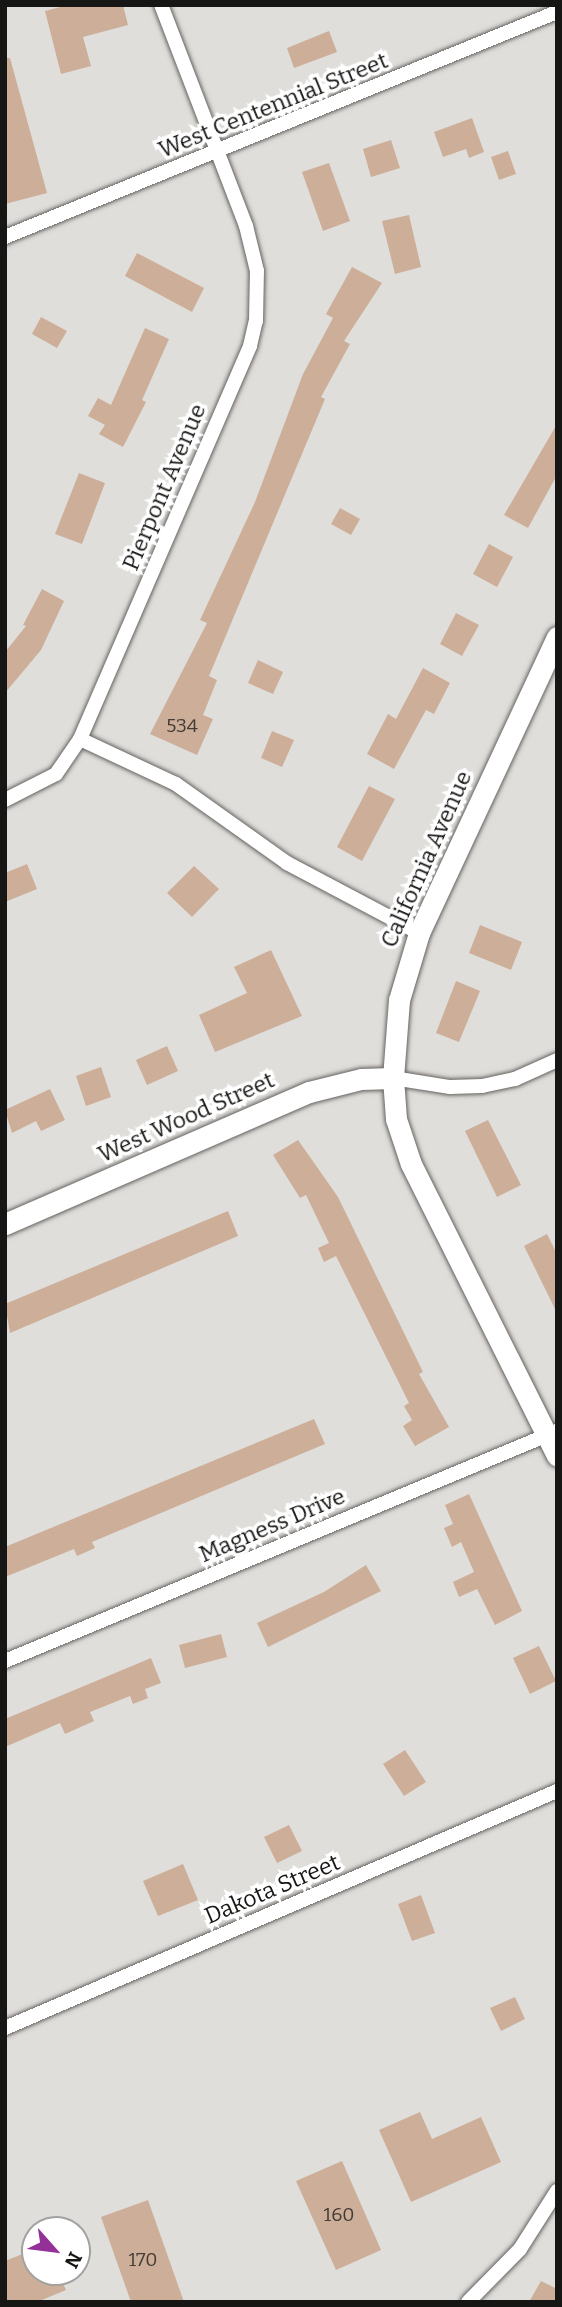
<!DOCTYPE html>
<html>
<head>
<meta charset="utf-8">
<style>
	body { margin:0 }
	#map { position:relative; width:562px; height:2307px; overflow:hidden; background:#e0dedb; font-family:Bitter,serif }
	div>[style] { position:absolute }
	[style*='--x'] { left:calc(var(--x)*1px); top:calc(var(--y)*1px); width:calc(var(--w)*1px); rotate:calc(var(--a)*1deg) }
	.building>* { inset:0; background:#ccae99 }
	.roads { filter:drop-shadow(0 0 2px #656360) drop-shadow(0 0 2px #656360) }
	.street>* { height:14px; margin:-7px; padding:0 7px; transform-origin:7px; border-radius:7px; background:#fff }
	.secondary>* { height:21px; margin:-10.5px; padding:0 10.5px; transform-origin:10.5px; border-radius:10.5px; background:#fff }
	span { translate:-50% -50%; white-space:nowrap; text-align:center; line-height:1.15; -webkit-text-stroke:7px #fff; paint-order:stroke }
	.number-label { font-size:19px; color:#443c35 }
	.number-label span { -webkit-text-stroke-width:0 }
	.street-label { font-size:23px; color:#161614 }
	.frame { position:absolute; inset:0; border:7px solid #161614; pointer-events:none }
	.north { position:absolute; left:21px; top:2216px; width:70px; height:70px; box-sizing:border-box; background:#fff; border:2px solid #a2a2a1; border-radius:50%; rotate:118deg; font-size:19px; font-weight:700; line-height:28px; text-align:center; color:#161614 }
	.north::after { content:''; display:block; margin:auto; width:24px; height:32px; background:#933199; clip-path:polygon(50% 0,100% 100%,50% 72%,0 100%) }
</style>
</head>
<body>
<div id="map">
	<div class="building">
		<div style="clip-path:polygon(68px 5px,123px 5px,128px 25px,83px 37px,91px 66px,61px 74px,45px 11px)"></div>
		<div style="clip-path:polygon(329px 31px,337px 52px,294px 68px,287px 48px)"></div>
		<div style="clip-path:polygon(5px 58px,10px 58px,47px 193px,5px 204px)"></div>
		<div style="clip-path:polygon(472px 118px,484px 152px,469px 158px,466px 149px,443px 157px,434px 132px)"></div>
		<div style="clip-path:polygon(391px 140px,400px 168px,371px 177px,363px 149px)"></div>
		<div style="clip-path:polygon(508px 151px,516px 174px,499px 180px,491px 157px)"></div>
		<div style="clip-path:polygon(329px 163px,350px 221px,323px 231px,302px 172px)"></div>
		<div style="clip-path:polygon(409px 215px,421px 267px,395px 274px,382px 221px)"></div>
		<div style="clip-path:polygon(137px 253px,204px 288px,192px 312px,125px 276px)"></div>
		<div style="clip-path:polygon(352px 267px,382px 283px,344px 341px,350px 344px,321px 397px,325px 399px,209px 676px,217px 680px,203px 715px,213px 719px,197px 755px,150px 734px,207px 623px,200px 620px,255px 502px,303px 374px,333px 318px,326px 314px)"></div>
		<div style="clip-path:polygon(41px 317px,67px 331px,57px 348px,32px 334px)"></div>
		<div style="clip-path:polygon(145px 328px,169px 339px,142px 400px,146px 402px,123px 447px,99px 434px,105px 425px,88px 416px,98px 398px,111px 405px)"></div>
		<div style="clip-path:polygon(557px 424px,557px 475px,528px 528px,504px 515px)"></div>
		<div style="clip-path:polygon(79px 473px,105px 483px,82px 544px,55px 534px)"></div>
		<div style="clip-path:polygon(340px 508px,360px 519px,351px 535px,331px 524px)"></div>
		<div style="clip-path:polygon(489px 544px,513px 557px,497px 587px,473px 574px)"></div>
		<div style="clip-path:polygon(42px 589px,64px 601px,41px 650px,5px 693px,5px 652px,26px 626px,23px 625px)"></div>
		<div style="clip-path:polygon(456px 613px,479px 625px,462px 656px,440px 644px)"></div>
		<div style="clip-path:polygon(258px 660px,283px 672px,273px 694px,248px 683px)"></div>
		<div style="clip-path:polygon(423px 668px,450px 683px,434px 714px,426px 710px,394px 769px,367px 754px,388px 714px,396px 719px)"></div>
		<div style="clip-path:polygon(272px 731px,294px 740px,282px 767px,261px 758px)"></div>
		<div style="clip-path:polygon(369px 786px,395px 799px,362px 861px,337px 847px)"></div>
		<div style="clip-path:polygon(27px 864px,37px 889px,5px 902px,5px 873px)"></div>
		<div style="clip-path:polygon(194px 866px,219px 889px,192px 917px,167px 893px)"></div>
		<div style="clip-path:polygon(480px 925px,522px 942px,511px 970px,469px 953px)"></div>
		<div style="clip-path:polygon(271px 950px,302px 1016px,215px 1052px,199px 1015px,247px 993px,234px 967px)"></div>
		<div style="clip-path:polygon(456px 981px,480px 991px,459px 1042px,436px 1033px)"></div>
		<div style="clip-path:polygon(167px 1046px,178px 1071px,147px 1085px,136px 1060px)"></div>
		<div style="clip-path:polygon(101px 1067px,111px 1097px,86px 1106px,76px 1076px)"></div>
		<div style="clip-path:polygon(50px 1089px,65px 1120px,41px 1131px,36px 1121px,12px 1133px,5px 1110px)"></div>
		<div style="clip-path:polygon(488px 1120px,521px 1185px,497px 1197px,465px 1131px)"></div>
		<div style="clip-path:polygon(298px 1140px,338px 1197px,423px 1372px,419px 1374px,449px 1427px,415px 1446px,403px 1426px,412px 1420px,404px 1406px,409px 1403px,336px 1256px,324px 1262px,318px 1248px,329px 1243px,306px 1195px,300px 1198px,273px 1155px)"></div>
		<div style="clip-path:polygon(228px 1211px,238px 1236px,10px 1333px,5px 1304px)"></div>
		<div style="clip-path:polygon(547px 1234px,557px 1254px,557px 1313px,524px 1246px)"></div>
		<div style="clip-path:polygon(314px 1419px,325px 1444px,92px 1542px,95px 1548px,77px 1556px,74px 1549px,5px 1577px,5px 1547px)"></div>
		<div style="clip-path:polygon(469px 1494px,522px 1611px,495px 1625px,477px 1589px,459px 1597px,453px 1582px,474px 1572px,461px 1542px,452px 1547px,444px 1528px,453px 1524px,445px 1505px)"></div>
		<div style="clip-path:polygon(366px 1565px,381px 1591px,268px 1647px,257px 1623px,324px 1592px)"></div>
		<div style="clip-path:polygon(221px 1634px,227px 1657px,185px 1668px,179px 1645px)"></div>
		<div style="clip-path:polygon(539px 1646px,556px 1681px,530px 1694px,513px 1658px)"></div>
		<div style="clip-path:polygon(151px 1658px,161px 1683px,145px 1689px,148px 1698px,133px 1704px,130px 1696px,90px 1712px,94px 1721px,65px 1734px,60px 1723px,5px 1747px,5px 1719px)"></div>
		<div style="clip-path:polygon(405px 1750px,426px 1782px,404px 1796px,383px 1764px)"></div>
		<div style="clip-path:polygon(289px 1825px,302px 1851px,277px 1863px,264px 1837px)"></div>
		<div style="clip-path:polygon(183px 1864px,198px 1900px,158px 1916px,143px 1881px)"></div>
		<div style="clip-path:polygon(421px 1895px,435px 1933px,412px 1941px,398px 1904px)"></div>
		<div style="clip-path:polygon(515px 1997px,525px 2019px,501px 2031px,490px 2008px)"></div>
		<div style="clip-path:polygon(420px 2112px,432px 2139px,481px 2117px,501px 2162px,411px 2202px,379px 2130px)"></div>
		<div style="clip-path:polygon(342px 2161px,381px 2250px,336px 2270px,296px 2181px)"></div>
		<div style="clip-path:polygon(148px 2200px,184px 2302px,131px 2302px,101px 2217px)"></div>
		<div style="clip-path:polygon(35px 2249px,35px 2272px,58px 2272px,66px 2290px,37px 2302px,5px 2302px,5px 2261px)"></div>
		<div style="clip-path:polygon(541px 2281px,557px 2289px,557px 2302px,529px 2302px)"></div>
	</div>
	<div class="roads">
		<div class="street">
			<div style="--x:5;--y:237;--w:596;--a:-22.18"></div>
			<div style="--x:80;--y:739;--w:106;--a:25.1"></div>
			<div style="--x:176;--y:784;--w:136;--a:35.4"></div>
			<div style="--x:287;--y:863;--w:149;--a:27.9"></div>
			<div style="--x:5;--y:800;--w:57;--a:-27"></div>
			<div style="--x:56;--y:774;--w:42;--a:-55.6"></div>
			<div style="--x:80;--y:739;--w:428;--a:-66.6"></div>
			<div style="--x:250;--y:346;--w:26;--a:-77"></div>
			<div style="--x:256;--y:321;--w:50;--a:-88.9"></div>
			<div style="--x:257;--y:271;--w:46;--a:-103.7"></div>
			<div style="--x:246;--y:226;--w:237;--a:-111"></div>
			<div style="--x:393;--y:1078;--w:58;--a:9"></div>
			<div style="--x:450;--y:1087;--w:32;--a:-2"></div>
			<div style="--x:482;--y:1086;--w:34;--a:-12"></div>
			<div style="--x:515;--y:1079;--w:46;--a:-24.3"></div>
			<div style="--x:5;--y:1661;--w:598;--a:-22.62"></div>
			<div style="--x:5;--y:2028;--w:601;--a:-23.24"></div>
			<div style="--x:468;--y:2302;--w:74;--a:-45.5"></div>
			<div style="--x:520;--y:2249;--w:69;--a:-57.5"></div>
		</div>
		<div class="secondary">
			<div style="--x:557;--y:637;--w:327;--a:115"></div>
			<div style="--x:419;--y:933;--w:70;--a:106.6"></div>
			<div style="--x:399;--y:1000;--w:78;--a:94.4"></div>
			<div style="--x:393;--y:1078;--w:41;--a:85.8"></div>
			<div style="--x:396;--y:1119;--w:47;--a:71.6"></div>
			<div style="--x:411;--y:1164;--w:326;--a:63.4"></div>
			<div style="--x:5;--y:1224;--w:331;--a:-23.5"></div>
			<div style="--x:309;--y:1092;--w:54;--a:-14"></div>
			<div style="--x:361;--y:1079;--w:32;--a:-2"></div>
		</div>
	</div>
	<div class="number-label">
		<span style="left:182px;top:726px">534</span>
		<span style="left:339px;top:2215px">160</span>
		<span style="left:143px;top:2260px">170</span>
	</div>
	<div class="street-label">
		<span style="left:273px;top:105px;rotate:-22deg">West Centennial Street</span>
		<span style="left:164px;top:487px;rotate:-67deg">Pierpont Avenue</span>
		<span style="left:426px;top:859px;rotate:-66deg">California Avenue</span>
		<span style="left:186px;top:1117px;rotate:-24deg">West Wood Street</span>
		<span style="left:272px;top:1525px;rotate:-23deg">Magness Drive</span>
		<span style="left:272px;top:1889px;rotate:-23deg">Dakota Street</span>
	</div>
	<div class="frame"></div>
	<div class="north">N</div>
</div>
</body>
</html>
